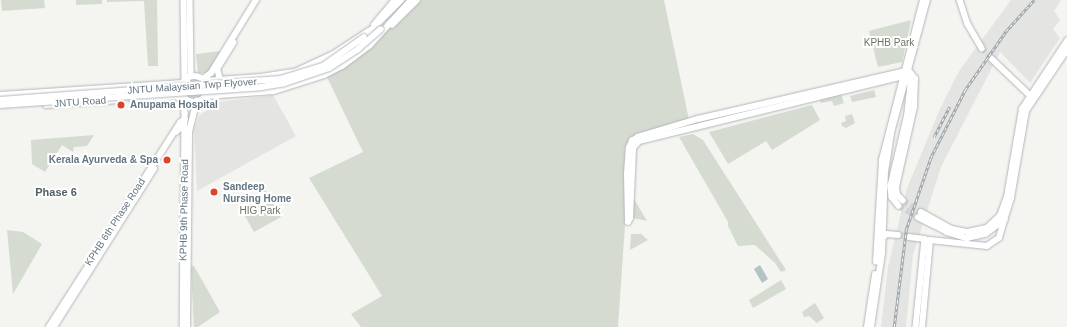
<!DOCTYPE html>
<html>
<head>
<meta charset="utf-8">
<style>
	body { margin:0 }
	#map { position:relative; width:1067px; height:327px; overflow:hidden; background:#f4f4f0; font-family:Helvetica,sans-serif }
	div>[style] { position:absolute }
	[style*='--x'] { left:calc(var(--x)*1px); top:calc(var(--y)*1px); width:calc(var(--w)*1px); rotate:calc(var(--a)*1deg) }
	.built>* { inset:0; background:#e4e5e3 }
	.green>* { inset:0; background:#d5dbd1 }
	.round { border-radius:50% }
	.water>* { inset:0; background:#b4c3c5 }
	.secondary-tunnel>* { height:5.5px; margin-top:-2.75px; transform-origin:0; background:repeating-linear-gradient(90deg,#d0d4d4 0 5.5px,transparent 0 8.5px) }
	.roads { filter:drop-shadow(0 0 1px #b1b7ba) drop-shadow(0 0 1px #b1b7ba) }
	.secondary>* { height:5.5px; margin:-2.75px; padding:0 2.75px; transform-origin:2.75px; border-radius:2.75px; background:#fff }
	.primary>* { height:6px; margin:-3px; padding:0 3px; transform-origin:3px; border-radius:3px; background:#fff }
	.primary>.ring { margin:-3px; padding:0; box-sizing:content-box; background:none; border:6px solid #fff; border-radius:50% }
	.rail>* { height:2.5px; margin-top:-1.25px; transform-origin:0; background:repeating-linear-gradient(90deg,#fff 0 3px,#a0a7ab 0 6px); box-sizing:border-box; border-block:1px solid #a0a7ab }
	.bridges { filter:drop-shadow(0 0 1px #b2b7ba) drop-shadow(0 0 1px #b2b7ba) }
	.primary-bridge>* { height:6px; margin:-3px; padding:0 3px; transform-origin:3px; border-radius:3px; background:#fff }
	.dots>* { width:11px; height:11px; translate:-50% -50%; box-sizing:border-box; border:2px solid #fff; border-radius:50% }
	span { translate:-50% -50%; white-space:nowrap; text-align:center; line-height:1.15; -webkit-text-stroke:4px #fff; paint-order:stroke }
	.park-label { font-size:10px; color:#687862 }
	.street-label { font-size:10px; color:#637580 }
	.poi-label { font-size:10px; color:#637580; font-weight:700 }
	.left { translate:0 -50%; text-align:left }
	.right { translate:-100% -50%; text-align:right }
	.neighbourhood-label { font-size:11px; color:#515e65; font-weight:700 }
</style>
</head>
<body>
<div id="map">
	<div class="built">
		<div style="clip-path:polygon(1011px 0,1061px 0,1054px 11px,1060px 20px,1053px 29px,1060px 38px,1030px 83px,1000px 52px,941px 167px,913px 255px,906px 327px,881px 327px,888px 267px,907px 188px,940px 109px,959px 71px)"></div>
		<div style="clip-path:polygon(273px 95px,296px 136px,197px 191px,194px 129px,199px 116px,218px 102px)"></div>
	</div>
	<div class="green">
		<div style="clip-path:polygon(1px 0,44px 0,45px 8px,2px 11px)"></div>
		<div style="clip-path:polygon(76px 0,102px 0,102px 4px,76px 5px)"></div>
		<div style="clip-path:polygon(107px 0,157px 0,158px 66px,148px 66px,144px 1px,107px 2px)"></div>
		<div style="clip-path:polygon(416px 0,664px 0,689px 120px,631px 138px,618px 327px,361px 327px,351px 314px,382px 296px,309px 178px,363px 152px,326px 75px)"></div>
		<div style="clip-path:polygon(911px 20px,902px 62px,878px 67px,869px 31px)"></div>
		<div style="clip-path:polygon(221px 51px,208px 73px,198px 73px,196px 54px)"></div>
		<div class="round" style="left:183px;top:78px;width:22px;height:22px"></div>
		<div style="clip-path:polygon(874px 90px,876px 97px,852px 102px,850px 96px)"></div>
		<div style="clip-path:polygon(841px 94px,844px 103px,834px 106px,832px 101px,821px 103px,820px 99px)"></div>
		<div style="clip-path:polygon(812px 105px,820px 120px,772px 150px,766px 141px,728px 164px,709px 132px)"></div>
		<div style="clip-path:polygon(852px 114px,855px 123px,846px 128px,842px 126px,841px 123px,846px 121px,845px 116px)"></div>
		<div style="clip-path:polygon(693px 134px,703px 140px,786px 270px,781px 272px,775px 263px,755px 245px,738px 246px,728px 226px,728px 222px,679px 137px)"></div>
		<div style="clip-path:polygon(94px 135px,87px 146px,74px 147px,73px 152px,62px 145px,45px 172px,32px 164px,31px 140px)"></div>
		<div style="clip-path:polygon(265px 189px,281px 217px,254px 232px,238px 204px)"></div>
		<div style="clip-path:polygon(634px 199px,647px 221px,633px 218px)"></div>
		<div style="clip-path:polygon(7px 230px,23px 232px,42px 244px,13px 294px)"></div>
		<div style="clip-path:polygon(631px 234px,641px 234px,648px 240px,630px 250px)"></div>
		<div style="clip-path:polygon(191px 266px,194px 266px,220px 312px,198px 327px,194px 327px)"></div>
		<div style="clip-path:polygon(781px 280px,786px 289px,753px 308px,749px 300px)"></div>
		<div style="clip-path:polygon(815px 303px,824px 318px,817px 323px,809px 316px,804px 317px,802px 312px)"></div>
	</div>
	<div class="water">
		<div style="clip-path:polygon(760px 265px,768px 279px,762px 283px,754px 269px)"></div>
	</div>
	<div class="secondary-tunnel">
		<div style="--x:982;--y:48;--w:13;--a:48"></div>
		<div style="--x:903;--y:201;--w:21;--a:31"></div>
		<div style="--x:899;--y:206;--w:22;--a:30"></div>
		<div style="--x:898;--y:235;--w:11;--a:10"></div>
	</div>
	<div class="roads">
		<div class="secondary">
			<div style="--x:184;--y:0;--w:80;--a:89.3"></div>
			<div style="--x:190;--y:0;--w:76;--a:89.2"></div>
			<div style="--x:960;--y:0;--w:25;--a:72"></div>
			<div style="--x:968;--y:24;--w:28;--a:60"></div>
			<div style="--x:374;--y:25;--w:33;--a:-50"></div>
			<div style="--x:392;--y:25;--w:35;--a:-45"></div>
			<div style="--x:991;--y:58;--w:57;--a:43.6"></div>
			<div style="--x:203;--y:79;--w:10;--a:-37"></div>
			<div style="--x:211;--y:73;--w:86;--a:-58.3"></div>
			<div style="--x:220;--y:80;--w:11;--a:-105"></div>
			<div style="--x:217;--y:69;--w:31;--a:-58"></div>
			<div style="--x:177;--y:96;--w:10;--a:45"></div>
			<div style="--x:184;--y:103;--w:10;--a:84"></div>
			<div style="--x:185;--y:113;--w:214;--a:90.5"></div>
			<div style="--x:176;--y:132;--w:6;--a:-45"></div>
			<div style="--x:180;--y:128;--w:5;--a:11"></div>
			<div style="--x:636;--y:143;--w:4;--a:-153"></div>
			<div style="--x:632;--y:141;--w:7;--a:-34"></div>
			<div style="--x:638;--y:137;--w:63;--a:-16.7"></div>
			<div style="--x:698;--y:119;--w:213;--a:-13"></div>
			<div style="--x:903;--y:201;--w:8;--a:-135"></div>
			<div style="--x:897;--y:195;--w:8;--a:-97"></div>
			<div style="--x:896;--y:187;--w:82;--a:-77.3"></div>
			<div style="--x:914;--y:107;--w:28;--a:-88"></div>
			<div style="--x:915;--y:79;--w:11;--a:-128"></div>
			<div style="--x:921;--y:212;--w:35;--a:29"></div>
			<div style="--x:952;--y:229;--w:16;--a:11"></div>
			<div style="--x:968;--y:232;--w:19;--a:-12"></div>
			<div style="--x:987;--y:228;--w:18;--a:-43"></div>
			<div style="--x:1000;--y:216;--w:20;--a:-70"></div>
			<div style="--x:1007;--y:197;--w:89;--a:-80.3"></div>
			<div style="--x:1022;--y:109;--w:82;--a:-56.5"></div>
			<div style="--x:918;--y:217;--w:33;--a:27"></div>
			<div style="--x:947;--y:232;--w:21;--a:17"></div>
			<div style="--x:967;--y:238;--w:18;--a:-13"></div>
			<div style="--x:985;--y:234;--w:24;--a:-36"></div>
			<div style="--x:1004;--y:220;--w:23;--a:-72"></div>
			<div style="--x:1011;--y:198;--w:88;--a:-80.2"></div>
			<div style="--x:1026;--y:111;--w:73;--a:-56.1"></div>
			<div style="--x:628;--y:222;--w:4;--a:-63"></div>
			<div style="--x:630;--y:218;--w:70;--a:-87.5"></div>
			<div style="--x:633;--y:148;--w:9;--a:-49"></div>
			<div style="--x:639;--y:141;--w:276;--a:-13.8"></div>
			<div style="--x:907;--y:75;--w:10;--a:66"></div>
			<div style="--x:911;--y:84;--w:30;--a:96"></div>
			<div style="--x:908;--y:114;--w:74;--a:103.3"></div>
			<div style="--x:891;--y:186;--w:11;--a:85"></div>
			<div style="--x:892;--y:197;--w:11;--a:52"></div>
			<div style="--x:628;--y:222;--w:48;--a:-91.2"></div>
			<div style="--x:627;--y:174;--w:26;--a:-86"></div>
			<div style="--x:629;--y:148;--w:8;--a:-67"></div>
			<div style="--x:909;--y:237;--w:16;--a:7"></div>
			<div style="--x:925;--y:239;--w:88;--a:95.8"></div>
			<div style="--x:882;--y:238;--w:6;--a:-39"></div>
			<div style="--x:887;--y:234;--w:11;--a:5"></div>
			<div style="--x:876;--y:262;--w:102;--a:-86.6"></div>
			<div style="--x:882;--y:160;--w:165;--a:-75.6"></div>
			<div style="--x:49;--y:327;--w:242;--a:-57.3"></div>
			<div style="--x:180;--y:123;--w:6;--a:-39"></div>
			<div style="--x:54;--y:327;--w:187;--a:-57.7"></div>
			<div style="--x:187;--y:327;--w:195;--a:-89.4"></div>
			<div style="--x:189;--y:132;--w:32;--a:-76"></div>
			<div style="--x:867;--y:327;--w:53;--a:-81.3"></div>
			<div style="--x:871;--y:327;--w:75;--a:-81.5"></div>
			<div style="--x:882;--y:253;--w:81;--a:-87.9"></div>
			<div style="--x:885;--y:172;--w:39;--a:-81"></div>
			<div style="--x:891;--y:133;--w:138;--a:-74.9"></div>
			<div style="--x:922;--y:327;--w:87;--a:-84.7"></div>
			<div style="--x:930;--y:240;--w:57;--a:6"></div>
			<div style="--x:987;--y:246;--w:14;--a:-34"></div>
			<div style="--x:999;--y:238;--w:19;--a:-74"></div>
		</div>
		<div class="primary">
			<div style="--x:368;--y:33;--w:47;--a:-45"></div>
			<div class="ring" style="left:181px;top:76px;width:20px;height:20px"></div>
			<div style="--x:204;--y:81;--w:57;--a:-4"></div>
			<div style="--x:261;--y:77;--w:36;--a:-9"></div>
			<div style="--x:297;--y:71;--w:38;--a:-25"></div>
			<div style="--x:332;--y:55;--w:45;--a:-33.3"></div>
			<div style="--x:0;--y:95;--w:183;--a:-3.8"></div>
			<div style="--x:205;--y:96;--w:69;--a:-4.1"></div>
			<div style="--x:274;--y:91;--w:52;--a:-17.7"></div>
			<div style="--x:324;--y:75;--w:20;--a:-27"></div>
			<div style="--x:342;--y:66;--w:34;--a:-37"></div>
			<div style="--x:369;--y:46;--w:62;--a:-47.6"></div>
			<div style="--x:132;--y:99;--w:52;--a:-3.3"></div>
			<div style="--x:46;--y:105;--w:75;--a:-3.8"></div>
		</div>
	</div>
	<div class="rail">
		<div style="--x:934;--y:137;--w:34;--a:-63"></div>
		<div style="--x:894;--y:327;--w:98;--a:-82.9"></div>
		<div style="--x:906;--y:230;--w:77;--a:-71.1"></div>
		<div style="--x:931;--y:157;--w:75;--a:-63.1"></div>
		<div style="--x:965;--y:90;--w:72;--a:-55.2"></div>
		<div style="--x:1006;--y:31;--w:42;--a:-47.9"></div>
	</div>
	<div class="bridges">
		<div class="primary-bridge">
			<div style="--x:0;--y:100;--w:281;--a:-4.3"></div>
			<div style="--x:280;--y:79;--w:45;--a:-16.8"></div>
			<div style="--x:323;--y:66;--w:50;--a:-35.3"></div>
			<div style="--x:0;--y:105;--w:262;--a:-3.9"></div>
			<div style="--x:261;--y:87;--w:24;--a:-9"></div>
			<div style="--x:285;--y:83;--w:46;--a:-18.8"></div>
			<div style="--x:329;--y:68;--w:35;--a:-33"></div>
			<div style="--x:358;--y:49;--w:30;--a:-41"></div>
		</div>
	</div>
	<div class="dots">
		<div style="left:121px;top:105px;background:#df4325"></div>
		<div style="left:167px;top:160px;background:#df4325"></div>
		<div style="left:214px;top:192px;background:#df4325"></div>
	</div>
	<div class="park-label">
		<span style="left:889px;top:43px">KPHB Park</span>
		<span style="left:260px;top:211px">HIG Park</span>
	</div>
	<div class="street-label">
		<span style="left:192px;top:86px;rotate:-4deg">JNTU Malaysian Twp Flyover</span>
		<span style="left:80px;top:102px;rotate:-4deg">JNTU Road</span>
		<span style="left:184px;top:210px;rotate:-89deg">KPHB 9th Phase Road</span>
		<span style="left:115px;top:222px;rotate:-57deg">KPHB 6th Phase Road</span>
	</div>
	<div class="poi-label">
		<span class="left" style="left:130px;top:105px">Anupama Hospital</span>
		<span class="right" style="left:158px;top:160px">Kerala Ayurveda &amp; Spa</span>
		<span class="left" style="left:223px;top:192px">Sandeep<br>Nursing Home</span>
	</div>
	<div class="neighbourhood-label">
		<span style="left:56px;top:192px">Phase 6</span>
	</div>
</div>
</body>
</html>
